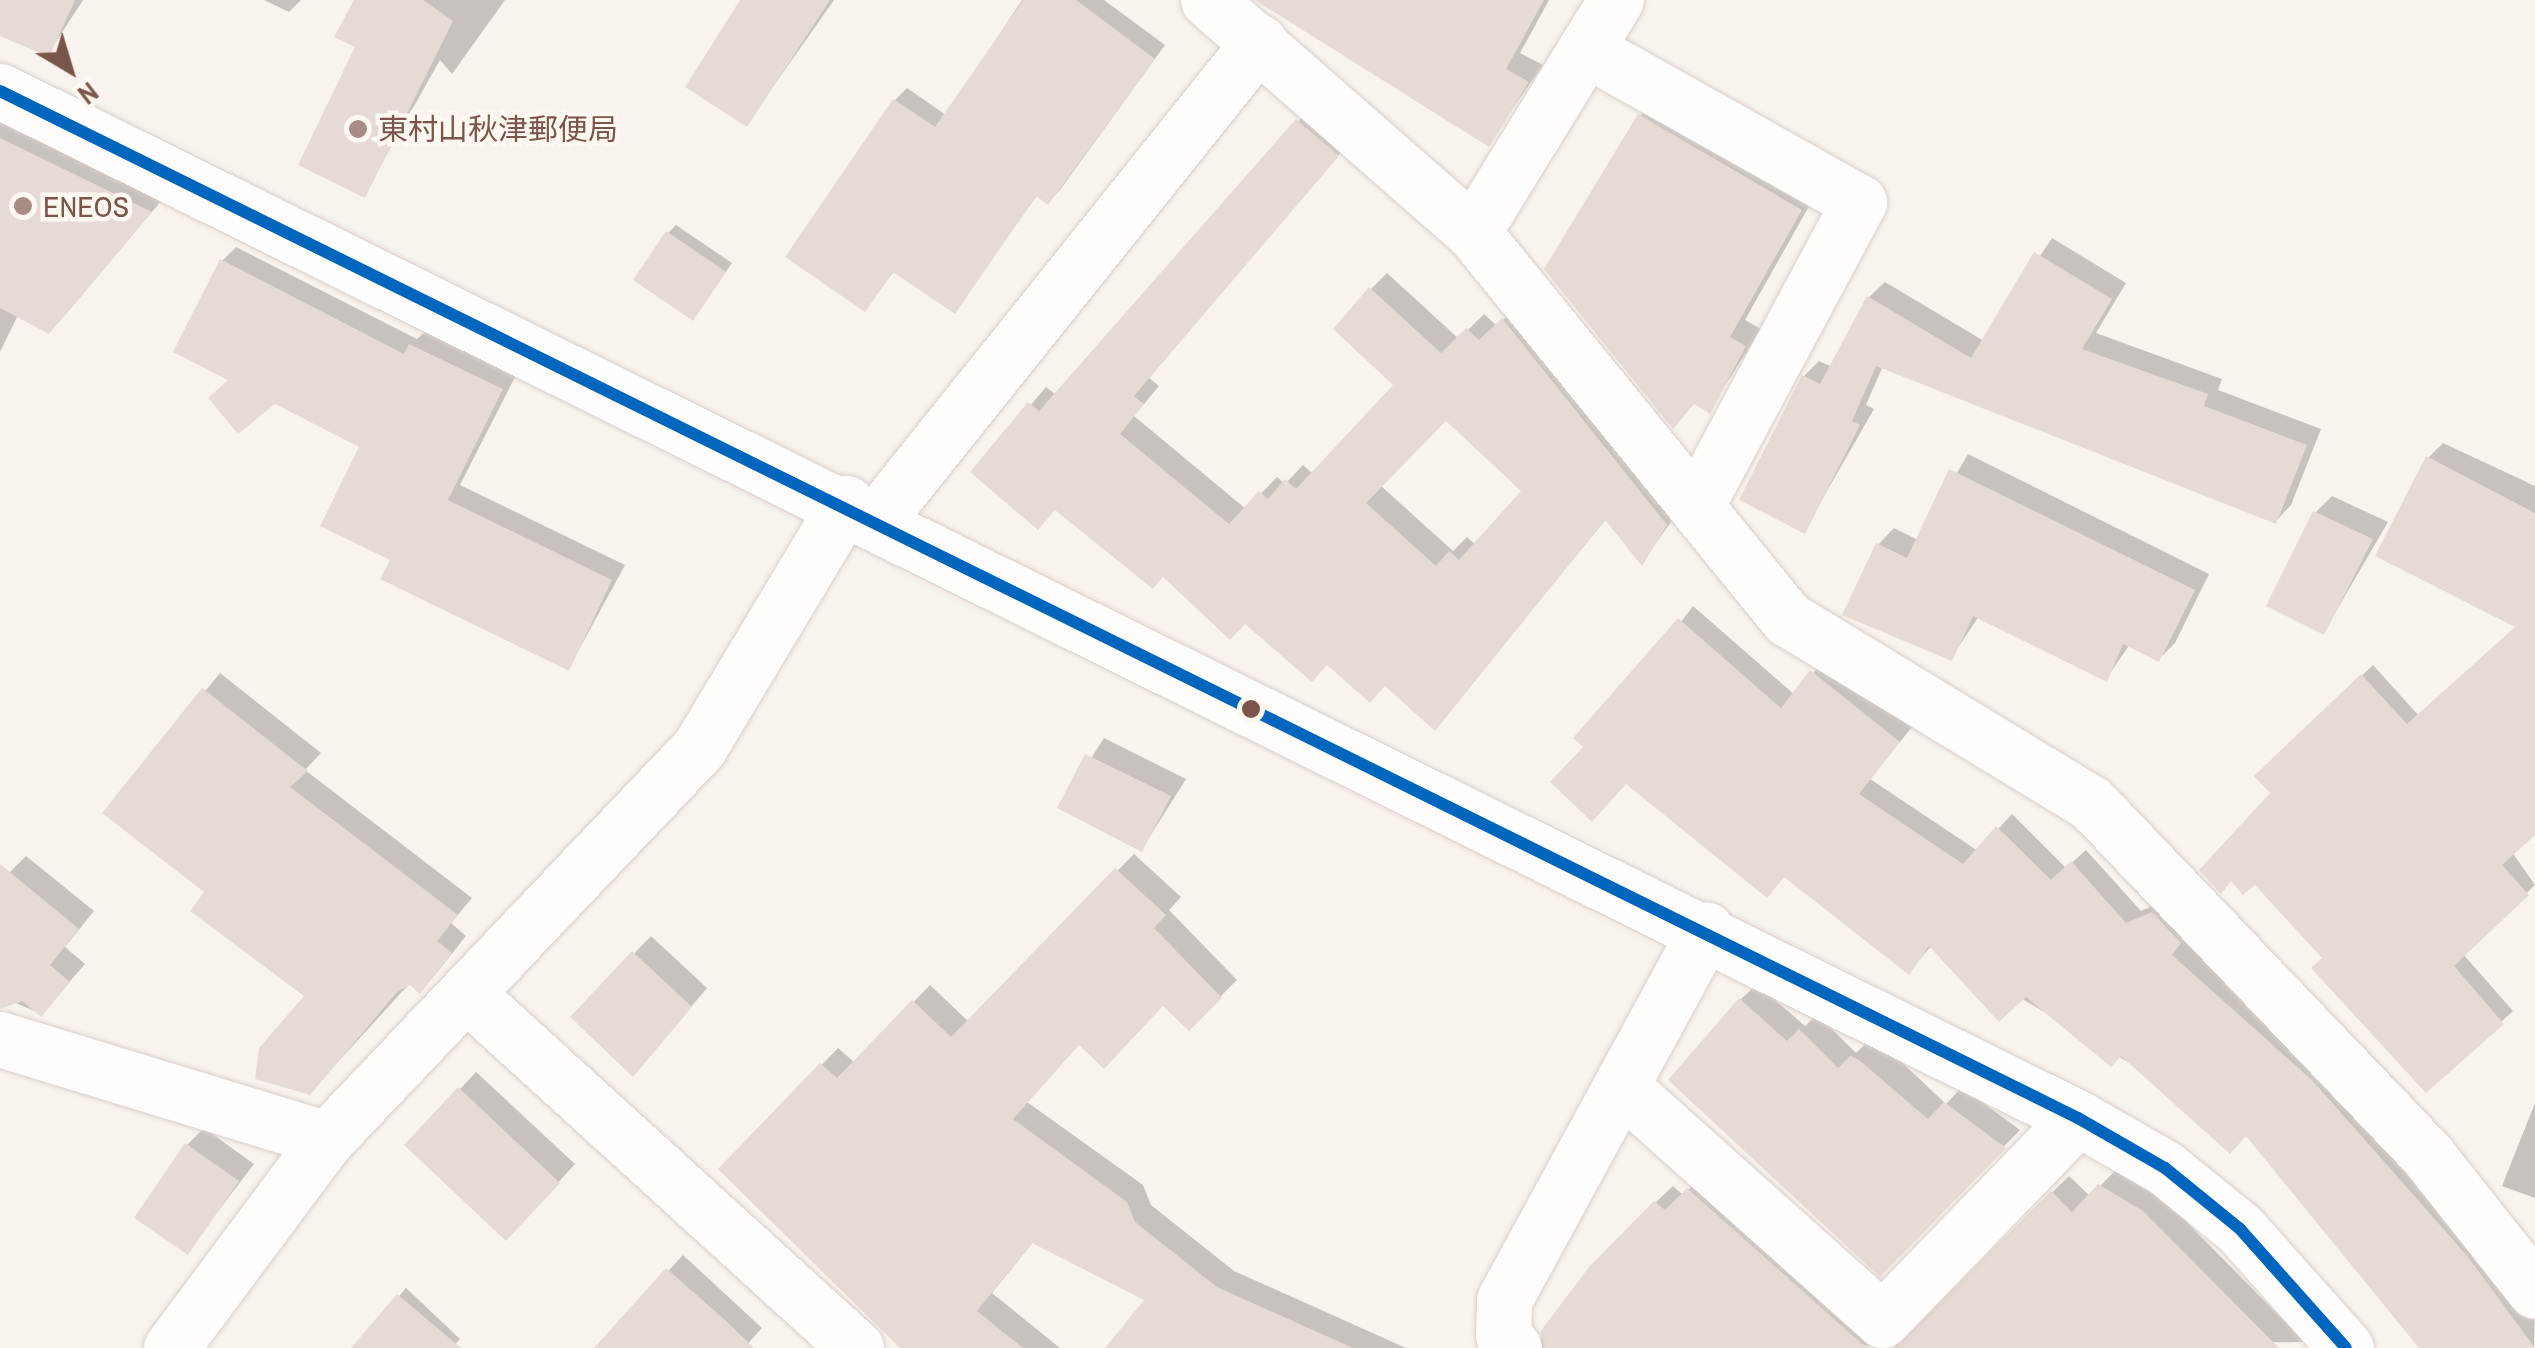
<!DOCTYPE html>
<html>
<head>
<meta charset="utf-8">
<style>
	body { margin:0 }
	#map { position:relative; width:2535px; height:1348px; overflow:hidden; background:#f9f3ee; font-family:"Archivo Narrow","Noto Sans JP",sans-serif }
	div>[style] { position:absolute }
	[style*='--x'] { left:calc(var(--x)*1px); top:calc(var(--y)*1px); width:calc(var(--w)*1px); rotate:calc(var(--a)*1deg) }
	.shadow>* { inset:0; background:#0003 }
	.building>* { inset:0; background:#e6dad5 }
	.roads { filter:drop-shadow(0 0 2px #d9cfca) drop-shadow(0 0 2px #d9cfca) }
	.minor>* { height:55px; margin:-27.5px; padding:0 27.5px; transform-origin:27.5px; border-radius:27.5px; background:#fefdfc }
	.tertiary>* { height:55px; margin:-27.5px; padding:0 27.5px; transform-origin:27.5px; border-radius:27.5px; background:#fefdfc }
	.bus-1>* { height:12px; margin:-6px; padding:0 6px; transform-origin:6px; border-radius:6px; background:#0065bd }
	.dots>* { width:28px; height:28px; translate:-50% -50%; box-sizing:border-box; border:5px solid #fff8f1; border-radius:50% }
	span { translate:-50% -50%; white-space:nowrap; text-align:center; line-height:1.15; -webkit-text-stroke:9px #fff8f1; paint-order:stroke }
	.poi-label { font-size:30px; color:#7a554b }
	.left { translate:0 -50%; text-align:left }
	.north { position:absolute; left:20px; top:20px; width:100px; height:100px; -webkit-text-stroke:8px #fff8f1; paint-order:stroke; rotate:142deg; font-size:28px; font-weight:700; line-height:40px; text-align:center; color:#7a554b }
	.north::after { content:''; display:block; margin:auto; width:35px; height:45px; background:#7a554b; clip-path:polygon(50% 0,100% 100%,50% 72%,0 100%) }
</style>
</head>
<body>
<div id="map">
	<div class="shadow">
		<div style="clip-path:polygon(3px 0,83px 0,48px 54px,0 33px)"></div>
		<div style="clip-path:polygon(264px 0,301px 0,289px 12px)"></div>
		<div style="clip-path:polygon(391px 0,505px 0,452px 74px,440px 60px,364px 195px)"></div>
		<div style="clip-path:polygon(743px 0,834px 0,747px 124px)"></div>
		<div style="clip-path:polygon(1022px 0,1104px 0,1165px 45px,1060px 190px,1048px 202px,1038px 194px,954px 311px,895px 270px,865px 309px,895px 100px,907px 88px,946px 115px)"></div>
		<div style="clip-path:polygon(1263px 0,1549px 0,1520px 53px,1543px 65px,1488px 144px)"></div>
		<div style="clip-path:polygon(1657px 99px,1817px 192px,1745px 320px,1761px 329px,1709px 411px,1640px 116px)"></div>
		<div style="clip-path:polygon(evenodd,1314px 104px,1353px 138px,1149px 378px,1159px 386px,1134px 416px,1246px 509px,1277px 477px,1285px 484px,1303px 465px,1313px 474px,1397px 385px,1371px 289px,1387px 273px,1459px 339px,1484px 314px,1497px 326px,1520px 303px,1682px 507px,1642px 562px,1607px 518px,1435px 728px,1386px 684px,1246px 621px,1056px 508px,974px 472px,1046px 387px,1056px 395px,1314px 104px,1447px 418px,1525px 491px,1476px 545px,1467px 537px,1453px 551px,1380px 485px,1447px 418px)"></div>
		<div style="clip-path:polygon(0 117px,162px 200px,66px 314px,18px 315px,0 352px)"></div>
		<div style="clip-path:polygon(676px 225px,732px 263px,693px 318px,668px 233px)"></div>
		<div style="clip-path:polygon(2052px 238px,2126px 283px,2096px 333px,2222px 379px,2218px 390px,2321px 429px,2291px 505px,2276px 521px,1883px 366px,1866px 405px,1874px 409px,1804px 531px,1804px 376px,1819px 361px,1832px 367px,1869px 297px,1885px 282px,1984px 341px)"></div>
		<div style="clip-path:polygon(236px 247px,417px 339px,426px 331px,516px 375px,460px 485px,625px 565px,569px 668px,393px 559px,362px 446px,231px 379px,222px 261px)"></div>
		<div style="clip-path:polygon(2443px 443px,2535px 486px,2535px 574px,2428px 458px)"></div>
		<div style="clip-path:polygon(1968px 454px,2209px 574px,2175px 643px,2159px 659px,2130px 644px,2106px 679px,1979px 616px,1951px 658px,1878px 545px,1894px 528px,1918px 540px)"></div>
		<div style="clip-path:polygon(2332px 496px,2388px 522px,2324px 632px,2315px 513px)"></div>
		<div style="clip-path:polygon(1693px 606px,1795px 695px,1826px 658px,1912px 727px,1870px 779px,1978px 851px,2012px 814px,2066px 868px,2086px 850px,2141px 911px,2166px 900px,2535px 1304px,2534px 1348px,2426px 1348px,2247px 1133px,1932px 945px,1909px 972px,1785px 875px,1587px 747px)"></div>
		<div style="clip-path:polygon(2535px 610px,2535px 831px,2512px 852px,2535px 885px,2463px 954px,2513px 1011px,2427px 1090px,2325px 957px,2273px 793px,2257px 776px,2373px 665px,2419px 716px)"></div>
		<div style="clip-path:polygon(220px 673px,321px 753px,305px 770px,472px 898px,451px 923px,466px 936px,435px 975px,420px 990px,411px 982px,325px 1076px,308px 996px,207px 892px,106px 812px)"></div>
		<div style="clip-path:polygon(1104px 738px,1186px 779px,1142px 849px,1060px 807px)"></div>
		<div style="clip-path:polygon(1134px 854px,1181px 897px,1169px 910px,1237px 980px,1189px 1028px,1164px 1003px,1080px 1043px,1027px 1102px,1143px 1185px,1151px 1205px,1234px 1271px,1406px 1348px,1108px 1348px,1148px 1299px,1034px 1241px,992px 1293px,1060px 1348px,904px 1348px,722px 1169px,838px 1048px,855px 1063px,930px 985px,969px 1022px)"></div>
		<div style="clip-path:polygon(26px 856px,94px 911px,65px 947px,85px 964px,41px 1014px,0 996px,0 870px,8px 874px)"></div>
		<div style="clip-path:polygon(651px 936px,707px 988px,649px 1057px,573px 1017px)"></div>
		<div style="clip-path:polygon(1757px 984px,1805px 1026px,1817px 1014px,1856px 1053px,1868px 1041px,1891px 1052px,1946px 1104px,1962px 1087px,2020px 1130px,1880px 1273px,1740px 1000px)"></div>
		<div style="clip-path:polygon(476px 1072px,575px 1164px,523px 1221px,460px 1089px)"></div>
		<div style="clip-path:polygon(2535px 1103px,2535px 1198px,2502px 1186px)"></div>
		<div style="clip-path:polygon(204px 1128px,254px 1164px,187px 1252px,187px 1145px)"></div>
		<div style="clip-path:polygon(2117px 1169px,2160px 1195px,2305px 1342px,1540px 1348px,1542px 1333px,1656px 1202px,1673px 1186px,1683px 1195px,1706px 1173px,1878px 1327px,1909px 1335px,2069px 1176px,2090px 1196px)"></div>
		<div style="clip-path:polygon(683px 1255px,762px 1328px,744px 1348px,633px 1348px,614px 1330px)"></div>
		<div style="clip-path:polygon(406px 1288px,460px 1339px,452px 1348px,354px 1348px)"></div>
	</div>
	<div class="building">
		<div style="clip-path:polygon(0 0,75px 0,49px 57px,0 36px)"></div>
		<div style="clip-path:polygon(354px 0,423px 0,453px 21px,365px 198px,298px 165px,355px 47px,334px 37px)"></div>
		<div style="clip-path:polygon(740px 0,830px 0,747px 127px,685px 87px)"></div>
		<div style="clip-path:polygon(1023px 0,1076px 0,1155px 59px,1048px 205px,1036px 196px,955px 314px,893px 272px,865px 312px,785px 257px,893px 99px,935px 127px)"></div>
		<div style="clip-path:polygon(1255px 0,1544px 0,1506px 69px,1529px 82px,1489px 147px)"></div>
		<div style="clip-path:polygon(1638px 114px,1802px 210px,1730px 337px,1746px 346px,1710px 414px,1694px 404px,1673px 429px,1544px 269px)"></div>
		<div style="clip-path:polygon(evenodd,1296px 119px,1339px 156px,1134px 396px,1144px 404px,1120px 434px,1229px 524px,1259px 491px,1268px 499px,1285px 479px,1296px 489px,1393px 385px,1333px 329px,1369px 287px,1441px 353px,1466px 328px,1479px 340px,1502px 318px,1667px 525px,1642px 566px,1605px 520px,1435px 731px,1385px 686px,1370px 703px,1327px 665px,1312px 682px,1245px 624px,1230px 640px,1163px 577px,1153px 589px,1055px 510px,1038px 530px,970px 472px,1028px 402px,1039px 411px,1296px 119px,1446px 421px,1521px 491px,1459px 560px,1449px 551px,1436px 566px,1366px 503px,1446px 421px)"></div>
		<div style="clip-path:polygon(0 138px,152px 212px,49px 334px,0 308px)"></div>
		<div style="clip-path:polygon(666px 231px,726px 272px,693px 321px,633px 280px)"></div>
		<div style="clip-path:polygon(2034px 252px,2112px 299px,2082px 349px,2208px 394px,2204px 406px,2307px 445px,2276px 524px,1876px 366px,1852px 421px,1860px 425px,1805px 534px,1739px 500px,1802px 375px,1820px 384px,1867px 296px,1971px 358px)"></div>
		<div style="clip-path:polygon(220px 259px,404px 354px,409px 344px,503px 389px,448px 500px,612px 580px,569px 671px,380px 579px,390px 560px,320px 526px,359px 447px,275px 404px,238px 434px,208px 398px,228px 380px,173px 352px)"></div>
		<div style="clip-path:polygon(2426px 456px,2535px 513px,2535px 835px,2502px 865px,2529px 895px,2454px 966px,2504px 1024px,2426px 1093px,2311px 968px,2322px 958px,2255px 885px,2243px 895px,2231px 881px,2221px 894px,2199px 870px,2270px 793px,2254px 776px,2361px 674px,2407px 724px,2515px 627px,2375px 556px)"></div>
		<div style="clip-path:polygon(1949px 469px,2195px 590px,2159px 662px,2123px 644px,2107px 682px,1973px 616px,1952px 661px,1842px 615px,1876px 543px,1907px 558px)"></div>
		<div style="clip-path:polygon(2313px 511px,2373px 539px,2324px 635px,2266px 606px)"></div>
		<div style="clip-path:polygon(1678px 618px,1781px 708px,1810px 670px,1900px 742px,1859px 794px,1963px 864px,1996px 826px,2051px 880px,2071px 861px,2126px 923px,2152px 912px,2181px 943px,2172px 955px,2313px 1081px,2469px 1258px,2535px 1348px,2419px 1348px,2246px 1136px,2230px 1154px,2121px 1056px,2111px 1067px,2026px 997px,1999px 1022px,1929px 946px,1909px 975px,1784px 877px,1767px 898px,1626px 784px,1592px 822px,1550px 782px,1583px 747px,1573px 738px)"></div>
		<div style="clip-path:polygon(202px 688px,308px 771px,290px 787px,458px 915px,437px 941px,452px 953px,420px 994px,410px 985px,398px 991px,310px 1095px,255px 1079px,259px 1048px,304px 996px,190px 911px,204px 892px,102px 813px)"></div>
		<div style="clip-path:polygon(1085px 754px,1171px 796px,1142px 852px,1057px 808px)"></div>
		<div style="clip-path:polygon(0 864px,79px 929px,50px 965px,70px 982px,41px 1017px,22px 1001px,0 1009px)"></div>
		<div style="clip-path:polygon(1115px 868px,1166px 915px,1154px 928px,1222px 998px,1189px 1031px,1163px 1006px,1104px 1069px,1079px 1045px,1013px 1119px,1127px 1202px,1135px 1222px,1217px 1287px,1353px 1348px,1105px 1348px,1144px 1300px,1032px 1243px,977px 1311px,1023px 1348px,900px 1348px,718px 1169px,820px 1063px,837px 1078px,912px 1000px,951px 1037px)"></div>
		<div style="clip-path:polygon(632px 951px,692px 1007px,633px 1077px,570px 1017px)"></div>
		<div style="clip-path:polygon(1739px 998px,1787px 1041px,1799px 1029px,1838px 1068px,1850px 1056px,1859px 1060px,1928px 1119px,1944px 1102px,2006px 1148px,1880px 1277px,1668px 1080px)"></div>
		<div style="clip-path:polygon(458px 1087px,560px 1183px,506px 1241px,404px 1145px)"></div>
		<div style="clip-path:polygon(185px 1143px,239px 1181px,188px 1255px,134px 1218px)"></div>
		<div style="clip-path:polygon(2098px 1184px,2143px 1211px,2279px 1348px,1894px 1348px,2051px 1191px,2072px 1212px)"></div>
		<div style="clip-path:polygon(1687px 1188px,1861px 1343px,1870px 1348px,1544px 1348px,1540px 1332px,1589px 1267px,1654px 1201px,1665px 1210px)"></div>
		<div style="clip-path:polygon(666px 1268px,726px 1321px,754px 1348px,594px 1348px)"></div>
		<div style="clip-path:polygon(397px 1294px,461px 1348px,351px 1348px)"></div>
	</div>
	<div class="roads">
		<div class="minor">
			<div style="--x:1208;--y:0;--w:352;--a:41.2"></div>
			<div style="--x:1473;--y:232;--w:499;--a:50.9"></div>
			<div style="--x:1788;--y:619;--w:354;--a:31.3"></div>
			<div style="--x:2091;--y:803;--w:488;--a:46.3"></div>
			<div style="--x:2428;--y:1156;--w:172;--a:51.6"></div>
			<div style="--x:1586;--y:49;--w:313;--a:29.3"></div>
			<div style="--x:1859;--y:202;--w:343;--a:118.2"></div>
			<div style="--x:1473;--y:232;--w:273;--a:-58.4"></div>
			<div style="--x:878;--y:518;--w:610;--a:-51.33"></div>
			<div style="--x:467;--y:994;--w:526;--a:42.3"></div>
			<div style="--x:0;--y:1039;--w:342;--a:17"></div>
			<div style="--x:1624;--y:1089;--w:346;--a:41.8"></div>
			<div style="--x:1882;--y:1320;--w:281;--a:-45.9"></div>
			<div style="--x:1514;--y:1348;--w:17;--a:-130"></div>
			<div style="--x:1503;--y:1335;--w:35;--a:-88"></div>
			<div style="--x:1504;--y:1300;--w:422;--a:-61.4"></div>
		</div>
		<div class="tertiary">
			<div style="--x:0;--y:91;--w:2318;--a:26.3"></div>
			<div style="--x:2078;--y:1118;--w:100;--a:29.9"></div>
			<div style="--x:2165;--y:1168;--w:97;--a:39.1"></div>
			<div style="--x:2240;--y:1229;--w:159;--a:48.3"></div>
			<div style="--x:171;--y:1348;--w:261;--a:-53.3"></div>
			<div style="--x:327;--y:1139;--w:540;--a:-46.43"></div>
			<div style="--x:699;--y:748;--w:286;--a:-59"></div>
		</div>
	</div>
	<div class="bus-1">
		<div style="--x:0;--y:91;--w:2318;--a:26.3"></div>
		<div style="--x:2078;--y:1118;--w:100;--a:29.9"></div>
		<div style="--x:2165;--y:1168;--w:97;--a:39.1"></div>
		<div style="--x:2240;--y:1229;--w:159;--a:48.3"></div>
	</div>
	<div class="dots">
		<div style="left:358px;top:129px;background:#a68c84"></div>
		<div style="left:23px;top:206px;background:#a68c84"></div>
		<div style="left:1251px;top:709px;background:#7a554b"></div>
	</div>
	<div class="poi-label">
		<span class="left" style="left:378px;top:129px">東村山秋津郵便局</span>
		<span class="left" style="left:43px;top:206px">ENEOS</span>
	</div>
	<div class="north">N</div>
</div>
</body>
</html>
